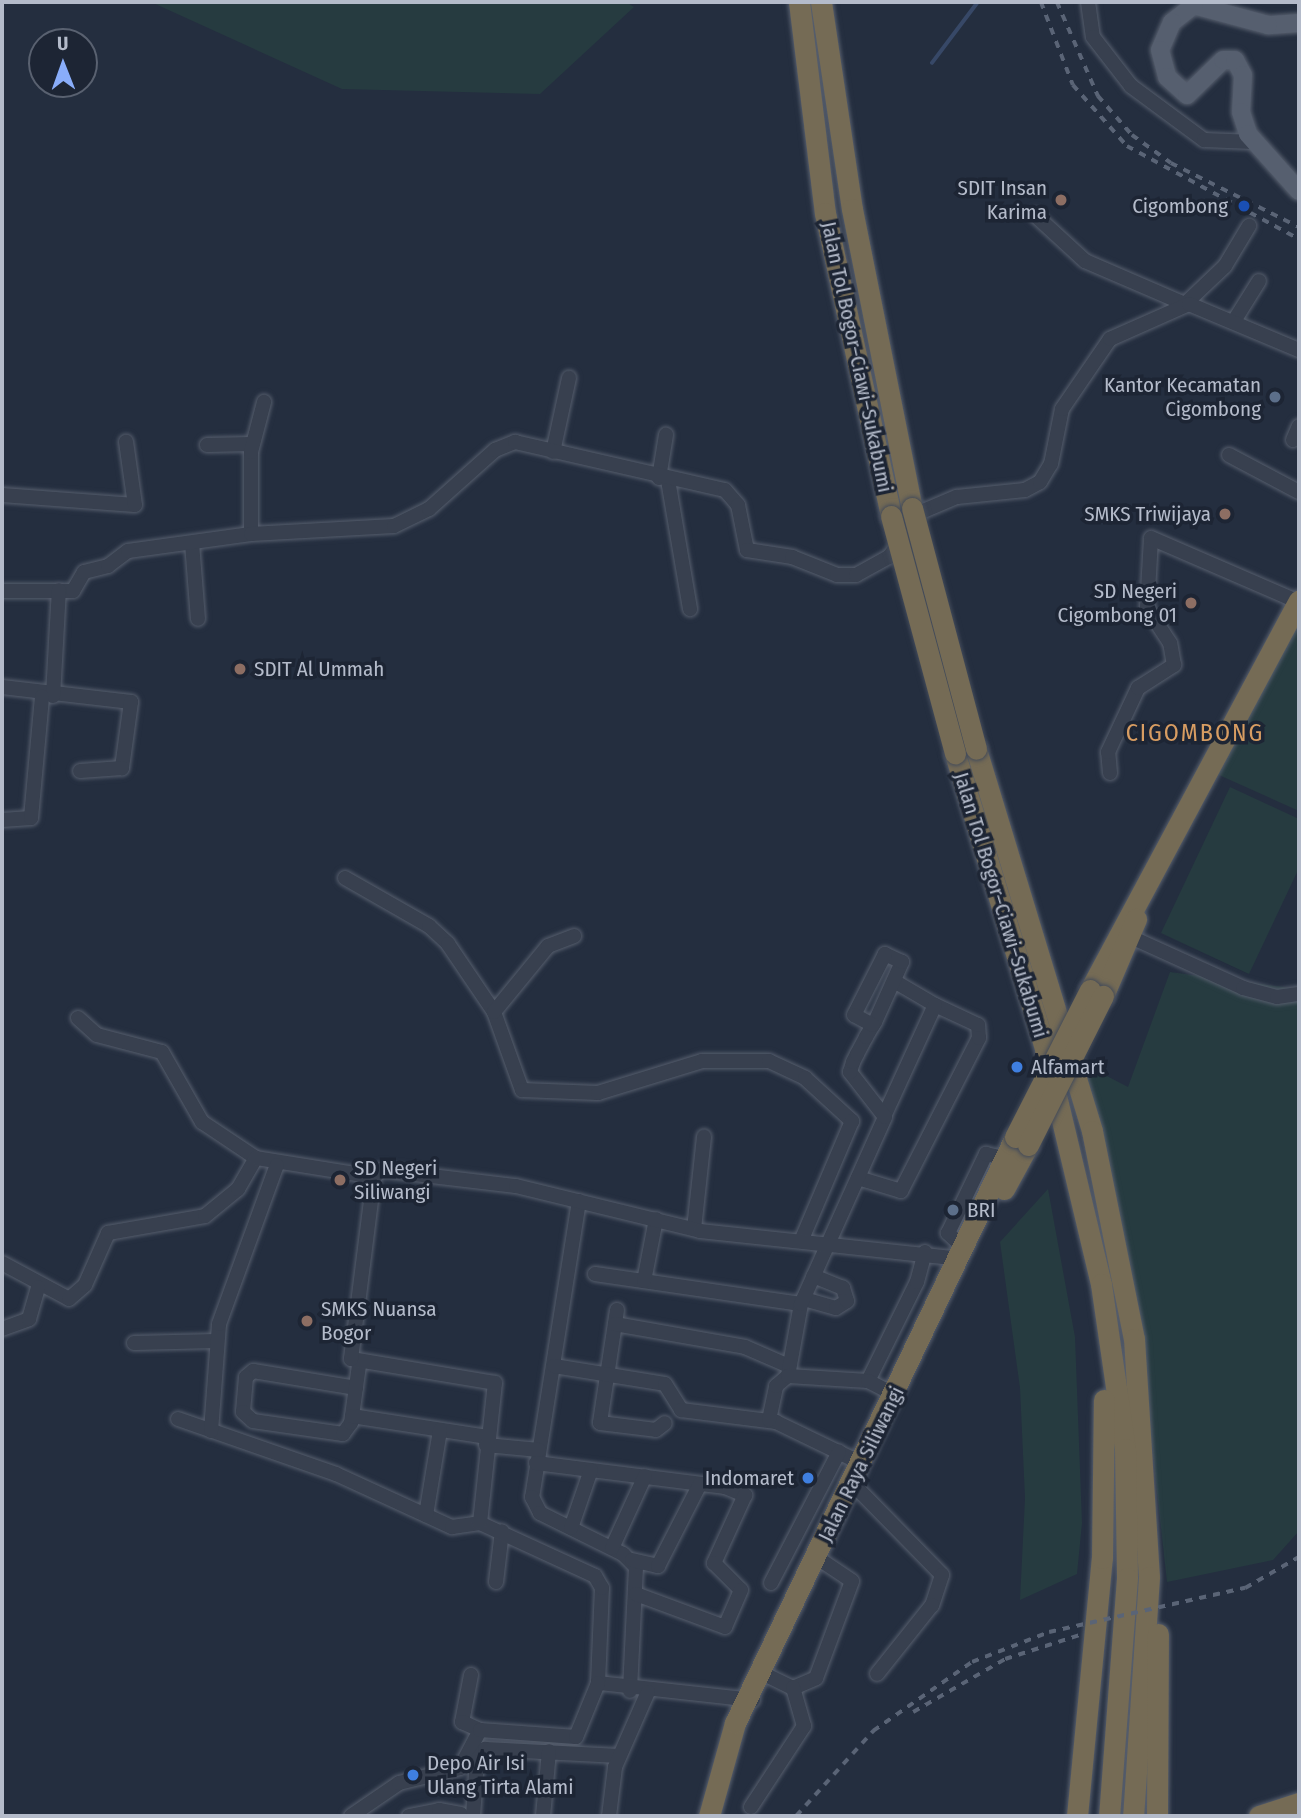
<!DOCTYPE html>
<html>
<head>
<meta charset="utf-8">
<style>
	body { margin:0 }
	#map { position:relative; width:1301px; height:1818px; overflow:hidden; background:#242e3f; font-family:"Fira Sans Condensed",sans-serif }
	div>[style] { position:absolute }
	[style*='--x'] { left:calc(var(--x)*1px); top:calc(var(--y)*1px); width:calc(var(--w)*1px); rotate:calc(var(--a)*1deg) }
	.green>* { inset:0; background:#263b40 }
	.stream>* { height:3.5px; margin:-1.75px; padding:0 1.75px; transform-origin:1.75px; border-radius:1.75px; background:#374867 }
	.roads { filter:drop-shadow(0 0 2px #565e6d) drop-shadow(0 0 2px #565e6d) }
	.minor>* { height:14px; margin:-7px; padding:0 7px; transform-origin:7px; border-radius:7px; background:#38404f }
	.major>* { height:18px; margin:-9px; padding:0 9px; transform-origin:9px; border-radius:9px; background:#565f6f }
	.highway>* { height:21px; margin:-10.5px; padding:0 10.5px; transform-origin:10.5px; border-radius:10.5px; background:#756b55 }
	.rail>* { height:3.5px; margin-top:-1.75px; transform-origin:0; background:repeating-linear-gradient(90deg,#5a6476 0 7px,transparent 0 14px) }
	.bridges { filter:drop-shadow(0 0 2px #434b5a) drop-shadow(0 0 2px #434b5a) }
	.highway-bridge>* { height:21px; margin:-10.5px; padding:0 10.5px; transform-origin:10.5px; border-radius:10.5px; background:#756b55 }
	.dots>* { width:19px; height:19px; translate:-50% -50%; box-sizing:border-box; border:4px solid #1d2534; border-radius:50% }
	span { translate:-50% -50%; white-space:nowrap; text-align:center; line-height:1.15; -webkit-text-stroke:7px #1d2534; paint-order:stroke }
	.poi-label { font-size:21px; color:#b4bbca }
	.right { translate:-100% -50%; text-align:right }
	.left { translate:0 -50%; text-align:left }
	.street-label { font-size:21px; color:#b4bbca }
	.quarter-label { font-size:24px; color:#d89d62; letter-spacing:2px }
	.frame { position:absolute; inset:0; border:4px solid #b4bbca; pointer-events:none }
	.north { position:absolute; left:28px; top:28px; width:70px; height:70px; box-sizing:border-box; background:#1d2534; border:2px solid #596170; border-radius:50%; rotate:359deg; font-size:19px; font-weight:700; line-height:28px; text-align:center; color:#b4bbca }
	.north::after { content:''; display:block; margin:auto; width:24px; height:32px; background:#89adfa; clip-path:polygon(50% 0,100% 100%,50% 72%,0 100%) }
</style>
</head>
<body>
<div id="map">
	<div class="green">
		<div style="clip-path:polygon(151px 2px,626px 2px,634px 7px,540px 94px,342px 89px)"></div>
		<div style="clip-path:polygon(1299px 609px,1299px 811px,1210px 771px)"></div>
		<div style="clip-path:polygon(1230px 787px,1299px 819px,1299px 868px,1249px 974px,1161px 933px)"></div>
		<div style="clip-path:polygon(1170px 972px,1299px 989px,1299px 1531px,1273px 1560px,1167px 1582px,1141px 1347px,1078px 1061px,1128px 1087px)"></div>
		<div style="clip-path:polygon(1048px 1189px,1075px 1337px,1082px 1523px,1077px 1574px,1020px 1600px,1025px 1498px,1020px 1388px,1000px 1242px)"></div>
	</div>
	<div class="stream">
		<div style="--x:932;--y:63;--w:76;--a:-53"></div>
	</div>
	<div class="roads">
		<div class="minor">
			<div style="--x:1088;--y:2;--w:35;--a:82"></div>
			<div style="--x:1093;--y:37;--w:62;--a:52.2"></div>
			<div style="--x:1131;--y:86;--w:91;--a:36.5"></div>
			<div style="--x:1204;--y:140;--w:49;--a:2.3"></div>
			<div style="--x:1035;--y:215;--w:68;--a:42.6"></div>
			<div style="--x:1085;--y:261;--w:109;--a:23.3"></div>
			<div style="--x:1185;--y:304;--w:55;--a:-43.5"></div>
			<div style="--x:1225;--y:266;--w:47;--a:-59"></div>
			<div style="--x:1234;--y:321;--w:47;--a:-58"></div>
			<div style="--x:1293;--y:440;--w:15;--a:-67"></div>
			<div style="--x:207;--y:445;--w:45;--a:-1.3"></div>
			<div style="--x:553;--y:452;--w:76;--a:-77.8"></div>
			<div style="--x:1229;--y:455;--w:79;--a:27.9"></div>
			<div style="--x:659;--y:478;--w:44;--a:-80.8"></div>
			<div style="--x:668;--y:480;--w:131;--a:80.3"></div>
			<div style="--x:2;--y:495;--w:133;--a:4.3"></div>
			<div style="--x:135;--y:505;--w:64;--a:-98.1"></div>
			<div style="--x:251;--y:534;--w:82;--a:-90"></div>
			<div style="--x:251;--y:452;--w:52;--a:-75.4"></div>
			<div style="--x:192;--y:543;--w:76;--a:85.5"></div>
			<div style="--x:2;--y:591;--w:71;--a:0"></div>
			<div style="--x:73;--y:591;--w:22;--a:-60"></div>
			<div style="--x:84;--y:572;--w:25;--a:-14"></div>
			<div style="--x:108;--y:566;--w:25;--a:-37"></div>
			<div style="--x:128;--y:551;--w:124;--a:-7.9"></div>
			<div style="--x:251;--y:534;--w:143;--a:-3.2"></div>
			<div style="--x:394;--y:526;--w:39;--a:-26"></div>
			<div style="--x:429;--y:509;--w:89;--a:-41.8"></div>
			<div style="--x:495;--y:450;--w:22;--a:-22"></div>
			<div style="--x:515;--y:442;--w:215;--a:12.9"></div>
			<div style="--x:725;--y:490;--w:20;--a:49"></div>
			<div style="--x:738;--y:505;--w:46;--a:78.7"></div>
			<div style="--x:747;--y:550;--w:46;--a:8.8"></div>
			<div style="--x:792;--y:557;--w:48;--a:21.8"></div>
			<div style="--x:837;--y:575;--w:19;--a:0"></div>
			<div style="--x:856;--y:575;--w:38;--a:-29"></div>
			<div style="--x:889;--y:557;--w:55;--a:-54.6"></div>
			<div style="--x:921;--y:512;--w:39;--a:-23"></div>
			<div style="--x:957;--y:497;--w:68;--a:-5.9"></div>
			<div style="--x:1025;--y:490;--w:17;--a:-28"></div>
			<div style="--x:1040;--y:482;--w:21;--a:-59"></div>
			<div style="--x:1051;--y:464;--w:56;--a:-78.7"></div>
			<div style="--x:1062;--y:409;--w:85;--a:-55.6"></div>
			<div style="--x:1110;--y:339;--w:86;--a:-23.9"></div>
			<div style="--x:1189;--y:304;--w:119;--a:22.7"></div>
			<div style="--x:2;--y:687;--w:130;--a:6.6"></div>
			<div style="--x:131;--y:702;--w:67;--a:97.8"></div>
			<div style="--x:122;--y:768;--w:42;--a:175.9"></div>
			<div style="--x:53;--y:696;--w:106;--a:-86.8"></div>
			<div style="--x:1110;--y:773;--w:21;--a:-95"></div>
			<div style="--x:1108;--y:752;--w:71;--a:-64.9"></div>
			<div style="--x:1138;--y:688;--w:43;--a:-32.6"></div>
			<div style="--x:1174;--y:665;--w:22;--a:-100"></div>
			<div style="--x:1170;--y:643;--w:42;--a:-123.3"></div>
			<div style="--x:1147;--y:608;--w:70;--a:-86.7"></div>
			<div style="--x:1151;--y:538;--w:161;--a:23.4"></div>
			<div style="--x:2;--y:820;--w:29;--a:-4"></div>
			<div style="--x:31;--y:818;--w:122;--a:-84.8"></div>
			<div style="--x:345;--y:878;--w:97;--a:29.7"></div>
			<div style="--x:429;--y:926;--w:26;--a:43"></div>
			<div style="--x:448;--y:944;--w:82;--a:55.9"></div>
			<div style="--x:494;--y:1012;--w:83;--a:70.3"></div>
			<div style="--x:522;--y:1090;--w:76;--a:2.3"></div>
			<div style="--x:598;--y:1093;--w:109;--a:-17.1"></div>
			<div style="--x:702;--y:1061;--w:67;--a:0"></div>
			<div style="--x:769;--y:1061;--w:40;--a:25"></div>
			<div style="--x:805;--y:1078;--w:64;--a:42.5"></div>
			<div style="--x:852;--y:1121;--w:130;--a:113"></div>
			<div style="--x:1122;--y:933;--w:133;--a:24.4"></div>
			<div style="--x:1243;--y:988;--w:35;--a:15"></div>
			<div style="--x:1277;--y:997;--w:22;--a:-8"></div>
			<div style="--x:894;--y:981;--w:48;--a:30.3"></div>
			<div style="--x:494;--y:1012;--w:85;--a:-50.7"></div>
			<div style="--x:548;--y:946;--w:28;--a:-21"></div>
			<div style="--x:78;--y:1018;--w:25;--a:42"></div>
			<div style="--x:97;--y:1035;--w:67;--a:14.7"></div>
			<div style="--x:162;--y:1052;--w:81;--a:60.3"></div>
			<div style="--x:202;--y:1122;--w:65;--a:33.7"></div>
			<div style="--x:858;--y:1178;--w:45;--a:16.8"></div>
			<div style="--x:901;--y:1191;--w:172;--a:-63"></div>
			<div style="--x:979;--y:1038;--w:13;--a:-94"></div>
			<div style="--x:978;--y:1025;--w:47;--a:-155.1"></div>
			<div style="--x:935;--y:1005;--w:120;--a:114.6"></div>
			<div style="--x:579;--y:1201;--w:300;--a:99"></div>
			<div style="--x:532;--y:1497;--w:18;--a:63"></div>
			<div style="--x:540;--y:1513;--w:93;--a:26.3"></div>
			<div style="--x:623;--y:1554;--w:18;--a:45"></div>
			<div style="--x:636;--y:1567;--w:124;--a:92.8"></div>
			<div style="--x:694;--y:1229;--w:93;--a:-83.8"></div>
			<div style="--x:966;--y:1250;--w:25;--a:-137"></div>
			<div style="--x:948;--y:1233;--w:88;--a:-64.3"></div>
			<div style="--x:986;--y:1154;--w:18;--a:13"></div>
			<div style="--x:2;--y:1263;--w:76;--a:28.2"></div>
			<div style="--x:69;--y:1299;--w:21;--a:-41"></div>
			<div style="--x:85;--y:1285;--w:57;--a:-66.1"></div>
			<div style="--x:108;--y:1233;--w:98;--a:-9.9"></div>
			<div style="--x:205;--y:1216;--w:43;--a:-39.3"></div>
			<div style="--x:238;--y:1189;--w:36;--a:-60"></div>
			<div style="--x:256;--y:1158;--w:120;--a:9.1"></div>
			<div style="--x:595;--y:1274;--w:208;--a:8.3"></div>
			<div style="--x:644;--y:1281;--w:63;--a:-79"></div>
			<div style="--x:804;--y:1299;--w:33;--a:16"></div>
			<div style="--x:836;--y:1308;--w:13;--a:-32"></div>
			<div style="--x:847;--y:1301;--w:14;--a:-107"></div>
			<div style="--x:843;--y:1288;--w:32;--a:-158"></div>
			<div style="--x:617;--y:1310;--w:114;--a:98.6"></div>
			<div style="--x:600;--y:1423;--w:56;--a:7.1"></div>
			<div style="--x:656;--y:1430;--w:11;--a:-38"></div>
			<div style="--x:615;--y:1324;--w:132;--a:10"></div>
			<div style="--x:745;--y:1347;--w:48;--a:23.4"></div>
			<div style="--x:2;--y:1329;--w:29;--a:-20"></div>
			<div style="--x:29;--y:1319;--w:33;--a:-74"></div>
			<div style="--x:134;--y:1343;--w:82;--a:-1.4"></div>
			<div style="--x:554;--y:1366;--w:112;--a:9.2"></div>
			<div style="--x:665;--y:1384;--w:31;--a:58"></div>
			<div style="--x:681;--y:1410;--w:96;--a:7.2"></div>
			<div style="--x:776;--y:1422;--w:94;--a:25.8"></div>
			<div style="--x:788;--y:1376;--w:73;--a:-79.8"></div>
			<div style="--x:801;--y:1304;--w:205;--a:-65.8"></div>
			<div style="--x:885;--y:1117;--w:57;--a:-127.9"></div>
			<div style="--x:850;--y:1072;--w:10;--a:-73"></div>
			<div style="--x:853;--y:1062;--w:9;--a:-63"></div>
			<div style="--x:857;--y:1054;--w:19;--a:-62"></div>
			<div style="--x:866;--y:1037;--w:14;--a:-60"></div>
			<div style="--x:873;--y:1025;--w:4;--a:-56"></div>
			<div style="--x:875;--y:1022;--w:66;--a:-65.8"></div>
			<div style="--x:902;--y:962;--w:19;--a:-155"></div>
			<div style="--x:885;--y:954;--w:68;--a:116.9"></div>
			<div style="--x:854;--y:1015;--w:21;--a:28"></div>
			<div style="--x:868;--y:1381;--w:110;--a:-63.7"></div>
			<div style="--x:917;--y:1282;--w:31;--a:-75"></div>
			<div style="--x:356;--y:1388;--w:104;--a:-170.6"></div>
			<div style="--x:253;--y:1371;--w:9;--a:139"></div>
			<div style="--x:246;--y:1377;--w:35;--a:95"></div>
			<div style="--x:243;--y:1412;--w:13;--a:42"></div>
			<div style="--x:253;--y:1421;--w:91;--a:8.2"></div>
			<div style="--x:343;--y:1434;--w:14;--a:-54"></div>
			<div style="--x:351;--y:1423;--w:59;--a:-82.1"></div>
			<div style="--x:352;--y:1416;--w:137;--a:8.8"></div>
			<div style="--x:178;--y:1419;--w:167;--a:19.2"></div>
			<div style="--x:336;--y:1474;--w:128;--a:24.6"></div>
			<div style="--x:452;--y:1527;--w:28;--a:-8"></div>
			<div style="--x:769;--y:1420;--w:35;--a:-78"></div>
			<div style="--x:776;--y:1386;--w:16;--a:-40"></div>
			<div style="--x:788;--y:1376;--w:80;--a:3.6"></div>
			<div style="--x:868;--y:1381;--w:30;--a:27"></div>
			<div style="--x:211;--y:1431;--w:107;--a:-85.7"></div>
			<div style="--x:219;--y:1324;--w:169;--a:-70"></div>
			<div style="--x:486;--y:1445;--w:53;--a:5.4"></div>
			<div style="--x:536;--y:1463;--w:191;--a:7.2"></div>
			<div style="--x:725;--y:1487;--w:22;--a:22"></div>
			<div style="--x:745;--y:1495;--w:75;--a:114.5"></div>
			<div style="--x:714;--y:1563;--w:38;--a:45"></div>
			<div style="--x:741;--y:1590;--w:40;--a:113.4"></div>
			<div style="--x:725;--y:1627;--w:95;--a:-159.7"></div>
			<div style="--x:851;--y:1482;--w:130;--a:45.6"></div>
			<div style="--x:942;--y:1575;--w:32;--a:108"></div>
			<div style="--x:932;--y:1605;--w:88;--a:128.6"></div>
			<div style="--x:426;--y:1515;--w:86;--a:-80.6"></div>
			<div style="--x:571;--y:1528;--w:61;--a:-71"></div>
			<div style="--x:612;--y:1548;--w:79;--a:-65.4"></div>
			<div style="--x:632;--y:1560;--w:27;--a:13"></div>
			<div style="--x:658;--y:1566;--w:92;--a:-62.9"></div>
			<div style="--x:496;--y:1582;--w:51;--a:-83.3"></div>
			<div style="--x:771;--y:1583;--w:148;--a:-62.6"></div>
			<div style="--x:762;--y:1673;--w:34;--a:26"></div>
			<div style="--x:793;--y:1688;--w:25;--a:-23"></div>
			<div style="--x:816;--y:1678;--w:103;--a:-69.6"></div>
			<div style="--x:852;--y:1581;--w:43;--a:-146.3"></div>
			<div style="--x:471;--y:1675;--w:48;--a:100.8"></div>
			<div style="--x:462;--y:1722;--w:20;--a:24"></div>
			<div style="--x:753;--y:1700;--w:156;--a:-173.7"></div>
			<div style="--x:598;--y:1683;--w:95;--a:-87.6"></div>
			<div style="--x:602;--y:1588;--w:14;--a:-120"></div>
			<div style="--x:595;--y:1576;--w:127;--a:-155.3"></div>
			<div style="--x:480;--y:1523;--w:141;--a:-83.9"></div>
			<div style="--x:495;--y:1383;--w:146;--a:-170.5"></div>
			<div style="--x:351;--y:1359;--w:183;--a:-82.8"></div>
			<div style="--x:374;--y:1177;--w:10;--a:-45"></div>
			<div style="--x:381;--y:1170;--w:136;--a:6.8"></div>
			<div style="--x:516;--y:1186;--w:189;--a:13.7"></div>
			<div style="--x:700;--y:1231;--w:263;--a:6.1"></div>
			<div style="--x:751;--y:1807;--w:97;--a:-56.8"></div>
			<div style="--x:804;--y:1726;--w:40;--a:-106"></div>
			<div style="--x:351;--y:1816;--w:58;--a:-34.5"></div>
			<div style="--x:399;--y:1783;--w:63;--a:-13.8"></div>
			<div style="--x:460;--y:1768;--w:43;--a:-62.2"></div>
			<div style="--x:480;--y:1730;--w:96;--a:4.2"></div>
			<div style="--x:576;--y:1737;--w:58;--a:-67.8"></div>
			<div style="--x:409;--y:1816;--w:31;--a:-11"></div>
			<div style="--x:439;--y:1810;--w:22;--a:10"></div>
			<div style="--x:473;--y:1816;--w:56;--a:-85.9"></div>
			<div style="--x:477;--y:1760;--w:14;--a:-54"></div>
			<div style="--x:485;--y:1749;--w:134;--a:3"></div>
			<div style="--x:543;--y:1816;--w:65;--a:-84.7"></div>
			<div style="--x:609;--y:1816;--w:49;--a:-83"></div>
			<div style="--x:615;--y:1767;--w:82;--a:-66.3"></div>
		</div>
		<div class="major">
			<div style="--x:1299;--y:23;--w:31;--a:176"></div>
			<div style="--x:1268;--y:25;--w:77;--a:-164.9"></div>
			<div style="--x:1194;--y:5;--w:28;--a:142"></div>
			<div style="--x:1172;--y:22;--w:30;--a:113"></div>
			<div style="--x:1160;--y:50;--w:28;--a:75"></div>
			<div style="--x:1167;--y:77;--w:27;--a:42"></div>
			<div style="--x:1187;--y:95;--w:50;--a:-44.2"></div>
			<div style="--x:1223;--y:60;--w:12;--a:0"></div>
			<div style="--x:1235;--y:60;--w:17;--a:62"></div>
			<div style="--x:1243;--y:75;--w:37;--a:93"></div>
			<div style="--x:1241;--y:112;--w:23;--a:72"></div>
			<div style="--x:1248;--y:134;--w:76;--a:48.2"></div>
		</div>
		<div class="highway">
			<div style="--x:799;--y:2;--w:213;--a:83"></div>
			<div style="--x:825;--y:213;--w:310;--a:77.7"></div>
			<div style="--x:821;--y:2;--w:209;--a:81.5"></div>
			<div style="--x:852;--y:209;--w:305;--a:78.7"></div>
			<div style="--x:976;--y:749;--w:399;--a:73.1"></div>
			<div style="--x:1092;--y:1131;--w:212;--a:78.6"></div>
			<div style="--x:1134;--y:1339;--w:238;--a:86.4"></div>
			<div style="--x:1149;--y:1577;--w:240;--a:93.8"></div>
			<div style="--x:955;--y:754;--w:308;--a:73"></div>
			<div style="--x:1045;--y:1049;--w:242;--a:76.6"></div>
			<div style="--x:1101;--y:1284;--w:167;--a:81.7"></div>
			<div style="--x:1125;--y:1449;--w:129;--a:89.1"></div>
			<div style="--x:1127;--y:1578;--w:239;--a:94.3"></div>
			<div style="--x:1090;--y:990;--w:442;--a:-61.8"></div>
			<div style="--x:1103;--y:996;--w:84;--a:-66.8"></div>
			<div style="--x:1004;--y:1189;--w:50;--a:-61.4"></div>
			<div style="--x:709;--y:1816;--w:97;--a:-74.4"></div>
			<div style="--x:735;--y:1723;--w:649;--a:-64.46"></div>
			<div style="--x:1077;--y:1816;--w:259;--a:-84.5"></div>
			<div style="--x:1102;--y:1558;--w:158;--a:-89.3"></div>
			<div style="--x:1157;--y:1816;--w:182;--a:-89.7"></div>
			<div style="--x:1259;--y:1816;--w:42;--a:-18"></div>
		</div>
	</div>
	<div class="rail">
		<div style="--x:1041;--y:2;--w:89;--a:68.9"></div>
		<div style="--x:1073;--y:85;--w:81;--a:48.5"></div>
		<div style="--x:1127;--y:146;--w:196;--a:28.4"></div>
		<div style="--x:1057;--y:2;--w:103;--a:66.4"></div>
		<div style="--x:1098;--y:96;--w:52;--a:48.9"></div>
		<div style="--x:1132;--y:135;--w:48;--a:35.7"></div>
		<div style="--x:1171;--y:163;--w:143;--a:26.6"></div>
		<div style="--x:913;--y:1712;--w:106;--a:-29.9"></div>
		<div style="--x:1005;--y:1659;--w:82;--a:-17.8"></div>
		<div style="--x:796;--y:1816;--w:115;--a:-47.8"></div>
		<div style="--x:873;--y:1731;--w:121;--a:-34.9"></div>
		<div style="--x:972;--y:1662;--w:83;--a:-21.3"></div>
		<div style="--x:1049;--y:1632;--w:201;--a:-12.7"></div>
		<div style="--x:1245;--y:1588;--w:62;--a:-29.9"></div>
	</div>
	<div class="bridges">
		<div class="highway-bridge">
			<div style="--x:912;--y:508;--w:249;--a:75.1"></div>
			<div style="--x:891;--y:516;--w:246;--a:74.9"></div>
			<div style="--x:1015;--y:1137;--w:165;--a:-63"></div>
			<div style="--x:1028;--y:1145;--w:167;--a:-63.3"></div>
		</div>
	</div>
	<div class="dots">
		<div style="left:1061px;top:200px;background:#8d6e63"></div>
		<div style="left:1244px;top:206px;background:#1a4fb4"></div>
		<div style="left:1275px;top:397px;background:#5c6f8a"></div>
		<div style="left:1225px;top:514px;background:#8d6e63"></div>
		<div style="left:1191px;top:603px;background:#8d6e63"></div>
		<div style="left:240px;top:669px;background:#8d6e63"></div>
		<div style="left:1017px;top:1067px;background:#3f7fe0"></div>
		<div style="left:340px;top:1180px;background:#8d6e63"></div>
		<div style="left:953px;top:1210px;background:#5c6f8a"></div>
		<div style="left:307px;top:1321px;background:#8d6e63"></div>
		<div style="left:808px;top:1478px;background:#3f7fe0"></div>
		<div style="left:413px;top:1775px;background:#3f7fe0"></div>
	</div>
	<div class="poi-label">
		<span class="right" style="left:1047px;top:200px">SDIT Insan<br>Karima</span>
		<span class="right" style="left:1228px;top:206px">Cigombong</span>
		<span class="right" style="left:1261px;top:397px">Kantor Kecamatan<br>Cigombong</span>
		<span class="right" style="left:1211px;top:514px">SMKS Triwijaya</span>
		<span class="right" style="left:1177px;top:603px">SD Negeri<br>Cigombong 01</span>
		<span class="left" style="left:254px;top:669px">SDIT Al Ummah</span>
		<span class="left" style="left:1031px;top:1067px">Alfamart</span>
		<span class="left" style="left:354px;top:1180px">SD Negeri<br>Siliwangi</span>
		<span class="left" style="left:967px;top:1210px">BRI</span>
		<span class="left" style="left:321px;top:1321px">SMKS Nuansa<br>Bogor</span>
		<span class="right" style="left:794px;top:1478px">Indomaret</span>
		<span class="left" style="left:427px;top:1775px">Depo Air Isi<br>Ulang Tirta Alami</span>
	</div>
	<div class="street-label">
		<span style="left:857px;top:357px;rotate:78deg">Jalan Tol Bogor–Ciawi–Sukabumi</span>
		<span style="left:1001px;top:905px;rotate:73deg">Jalan Tol Bogor–Ciawi–Sukabumi</span>
		<span style="left:861px;top:1464px;rotate:-64deg">Jalan Raya Siliwangi</span>
	</div>
	<div class="quarter-label">
		<span style="left:1195px;top:734px">CIGOMBONG</span>
	</div>
	<div class="frame"></div>
	<div class="north">U</div>
</div>
</body>
</html>
